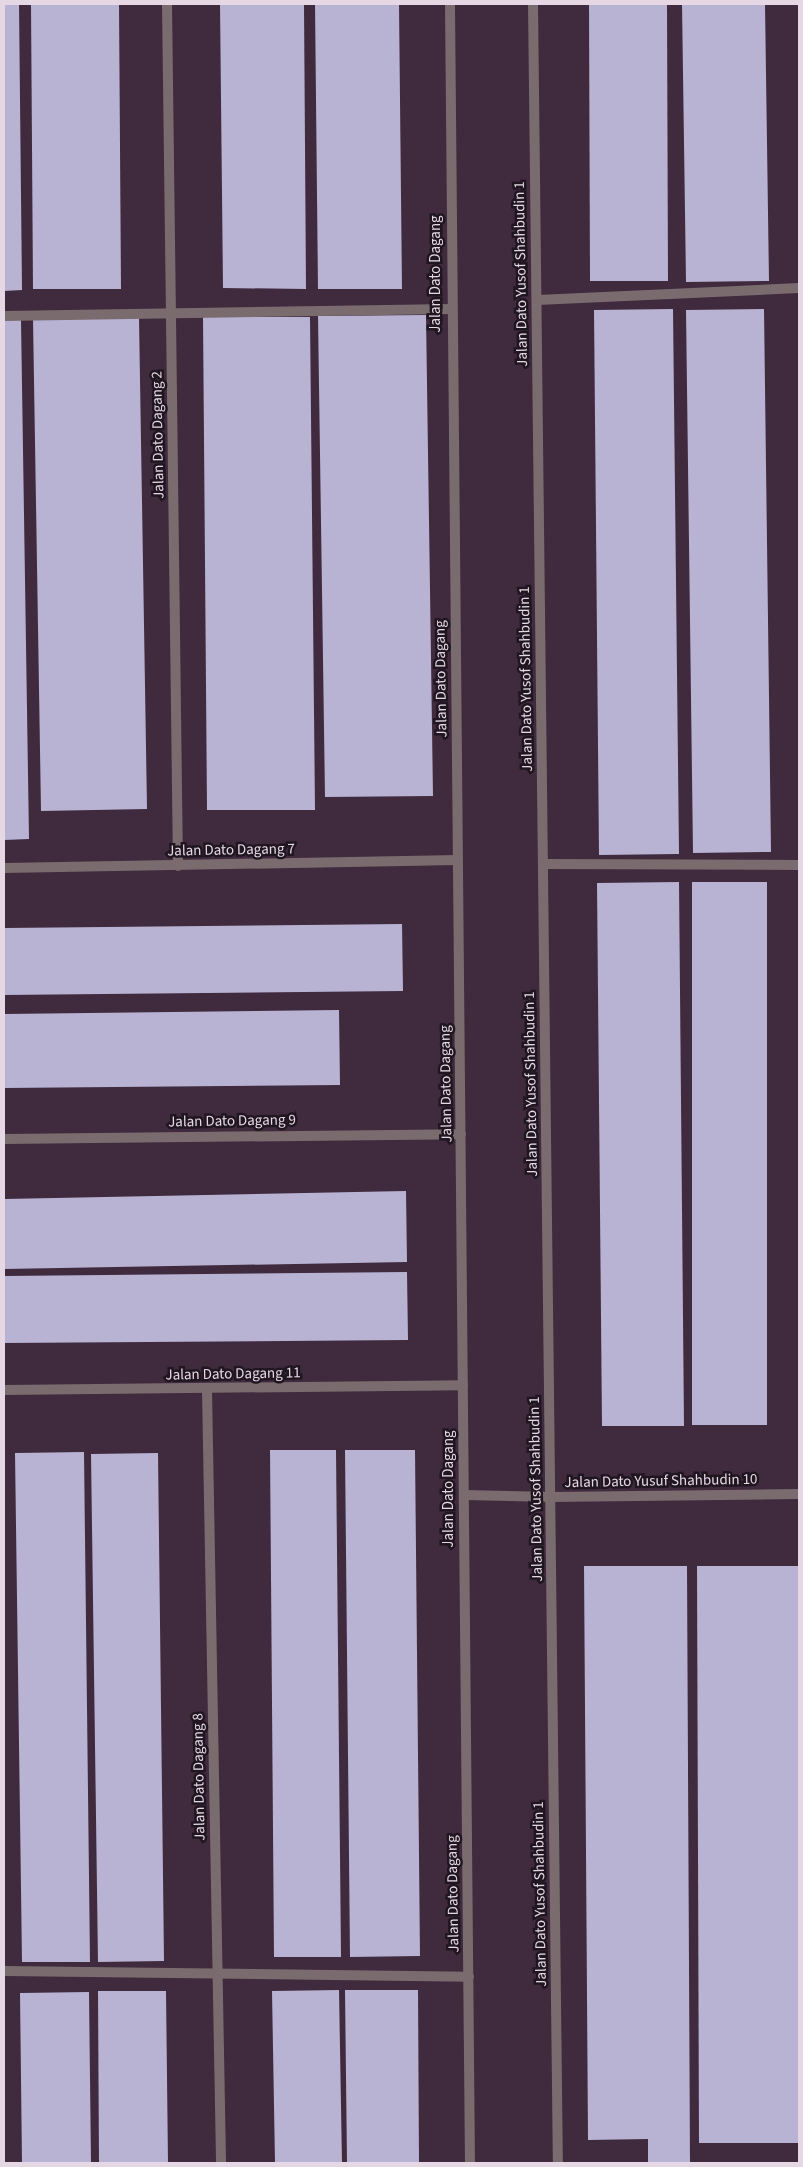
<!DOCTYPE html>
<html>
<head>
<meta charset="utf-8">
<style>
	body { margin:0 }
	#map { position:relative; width:803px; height:2167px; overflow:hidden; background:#3f2a3e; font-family:"Source Sans 3",sans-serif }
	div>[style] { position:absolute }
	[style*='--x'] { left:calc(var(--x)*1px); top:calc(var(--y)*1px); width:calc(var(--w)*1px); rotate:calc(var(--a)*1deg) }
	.building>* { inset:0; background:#b8b3d3 }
	.service>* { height:10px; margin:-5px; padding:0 5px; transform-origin:5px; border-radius:5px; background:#7a6b6e }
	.minor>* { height:10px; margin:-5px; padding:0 5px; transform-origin:5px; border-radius:5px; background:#7a6b6e }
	span { translate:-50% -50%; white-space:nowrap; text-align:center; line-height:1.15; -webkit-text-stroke:5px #201620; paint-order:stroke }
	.street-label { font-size:15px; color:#e5d7e4 }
	.frame { position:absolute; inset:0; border:5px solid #e5d7e4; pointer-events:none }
</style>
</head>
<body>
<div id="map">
	<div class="building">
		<div style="clip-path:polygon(4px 4px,19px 4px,22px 290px,4px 291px)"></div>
		<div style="clip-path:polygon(31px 4px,119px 4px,121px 289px,33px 289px)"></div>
		<div style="clip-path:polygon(220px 4px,304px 4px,306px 289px,223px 288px)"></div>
		<div style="clip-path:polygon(315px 4px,399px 4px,402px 289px,318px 289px)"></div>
		<div style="clip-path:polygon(589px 4px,667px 4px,668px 281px,590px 281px)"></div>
		<div style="clip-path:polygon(682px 4px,765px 4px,769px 281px,686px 282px)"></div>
		<div style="clip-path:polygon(673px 309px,679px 854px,599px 855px,594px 310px)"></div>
		<div style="clip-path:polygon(764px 309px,771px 852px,693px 853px,686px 310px)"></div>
		<div style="clip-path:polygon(426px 315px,433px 796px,325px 797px,318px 316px)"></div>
		<div style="clip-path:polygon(203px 317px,310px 317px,315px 810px,207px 810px)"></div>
		<div style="clip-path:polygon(139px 318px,147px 809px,41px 811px,33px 319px)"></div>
		<div style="clip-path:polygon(4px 320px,21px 320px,29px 839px,4px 840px)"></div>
		<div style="clip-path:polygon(679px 882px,684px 1426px,602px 1426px,597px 883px)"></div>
		<div style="clip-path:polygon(692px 882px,767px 882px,767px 1425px,692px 1425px)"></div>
		<div style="clip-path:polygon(402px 924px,403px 991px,4px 995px,4px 928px)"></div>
		<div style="clip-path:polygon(339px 1010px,340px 1085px,4px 1088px,4px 1014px)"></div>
		<div style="clip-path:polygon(406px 1191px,407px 1262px,4px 1269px,4px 1199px)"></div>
		<div style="clip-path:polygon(407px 1272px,408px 1340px,4px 1343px,4px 1276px)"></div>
		<div style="clip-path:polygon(270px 1450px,336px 1450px,341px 1957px,274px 1957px)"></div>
		<div style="clip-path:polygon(345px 1450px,415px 1450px,420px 1956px,350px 1957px)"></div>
		<div style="clip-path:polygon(84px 1452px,90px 1962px,22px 1962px,15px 1453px)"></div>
		<div style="clip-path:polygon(158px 1453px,164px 1961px,98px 1962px,91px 1454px)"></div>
		<div style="clip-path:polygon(584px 1566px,687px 1566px,690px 2163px,648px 2163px,648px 2139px,588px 2140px)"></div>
		<div style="clip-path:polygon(697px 1566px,799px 1566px,799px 2143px,699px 2143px)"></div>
		<div style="clip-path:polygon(339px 1990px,342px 2163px,275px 2163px,272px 1991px)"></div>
		<div style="clip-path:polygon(345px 1990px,418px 1990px,419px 2163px,347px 2163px)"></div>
		<div style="clip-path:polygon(98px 1991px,166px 1991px,168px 2163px,99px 2163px)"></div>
		<div style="clip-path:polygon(89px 1992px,91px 2163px,22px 2163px,20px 1993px)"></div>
	</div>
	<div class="service">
		<div style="--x:537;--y:300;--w:262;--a:-2.6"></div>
		<div style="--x:4;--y:316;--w:447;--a:-0.9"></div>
		<div style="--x:543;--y:864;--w:256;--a:0.2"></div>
		<div style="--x:4;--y:1971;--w:465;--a:0.7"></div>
	</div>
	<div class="minor">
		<div style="--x:167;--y:4;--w:862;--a:89.27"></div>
		<div style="--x:450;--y:4;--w:2159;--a:89.47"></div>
		<div style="--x:533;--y:4;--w:2159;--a:89.34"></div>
		<div style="--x:4;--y:868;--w:454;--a:-1"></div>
		<div style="--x:4;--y:1139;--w:457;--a:-0.6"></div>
		<div style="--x:4;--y:1390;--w:459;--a:-0.6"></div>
		<div style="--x:207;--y:1390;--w:773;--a:88.96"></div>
		<div style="--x:464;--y:1495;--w:87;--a:1.3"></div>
		<div style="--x:551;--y:1497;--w:248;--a:-0.7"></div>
	</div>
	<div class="street-label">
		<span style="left:436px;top:274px;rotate:-90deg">Jalan Dato Dagang</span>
		<span style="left:521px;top:274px;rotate:-91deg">Jalan Dato Yusof Shahbudin 1</span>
		<span style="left:158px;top:435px;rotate:-91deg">Jalan Dato Dagang 2</span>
		<span style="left:441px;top:679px;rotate:-91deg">Jalan Dato Dagang</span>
		<span style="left:526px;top:679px;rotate:-91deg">Jalan Dato Yusof Shahbudin 1</span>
		<span style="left:231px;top:850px;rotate:-1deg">Jalan Dato Dagang 7</span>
		<span style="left:446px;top:1084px;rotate:-91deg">Jalan Dato Dagang</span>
		<span style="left:531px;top:1084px;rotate:-91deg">Jalan Dato Yusof Shahbudin 1</span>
		<span style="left:232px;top:1121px;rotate:-1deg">Jalan Dato Dagang 9</span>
		<span style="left:233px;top:1374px;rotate:-1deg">Jalan Dato Dagang 11</span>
		<span style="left:661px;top:1481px;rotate:-1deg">Jalan Dato Yusuf Shahbudin 10</span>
		<span style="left:449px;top:1489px;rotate:-90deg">Jalan Dato Dagang</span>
		<span style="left:536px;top:1489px;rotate:-91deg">Jalan Dato Yusof Shahbudin 1</span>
		<span style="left:199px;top:1777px;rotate:-91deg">Jalan Dato Dagang 8</span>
		<span style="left:453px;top:1894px;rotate:-91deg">Jalan Dato Dagang</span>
		<span style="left:540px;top:1894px;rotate:-91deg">Jalan Dato Yusof Shahbudin 1</span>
	</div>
	<div class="frame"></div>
</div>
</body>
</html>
